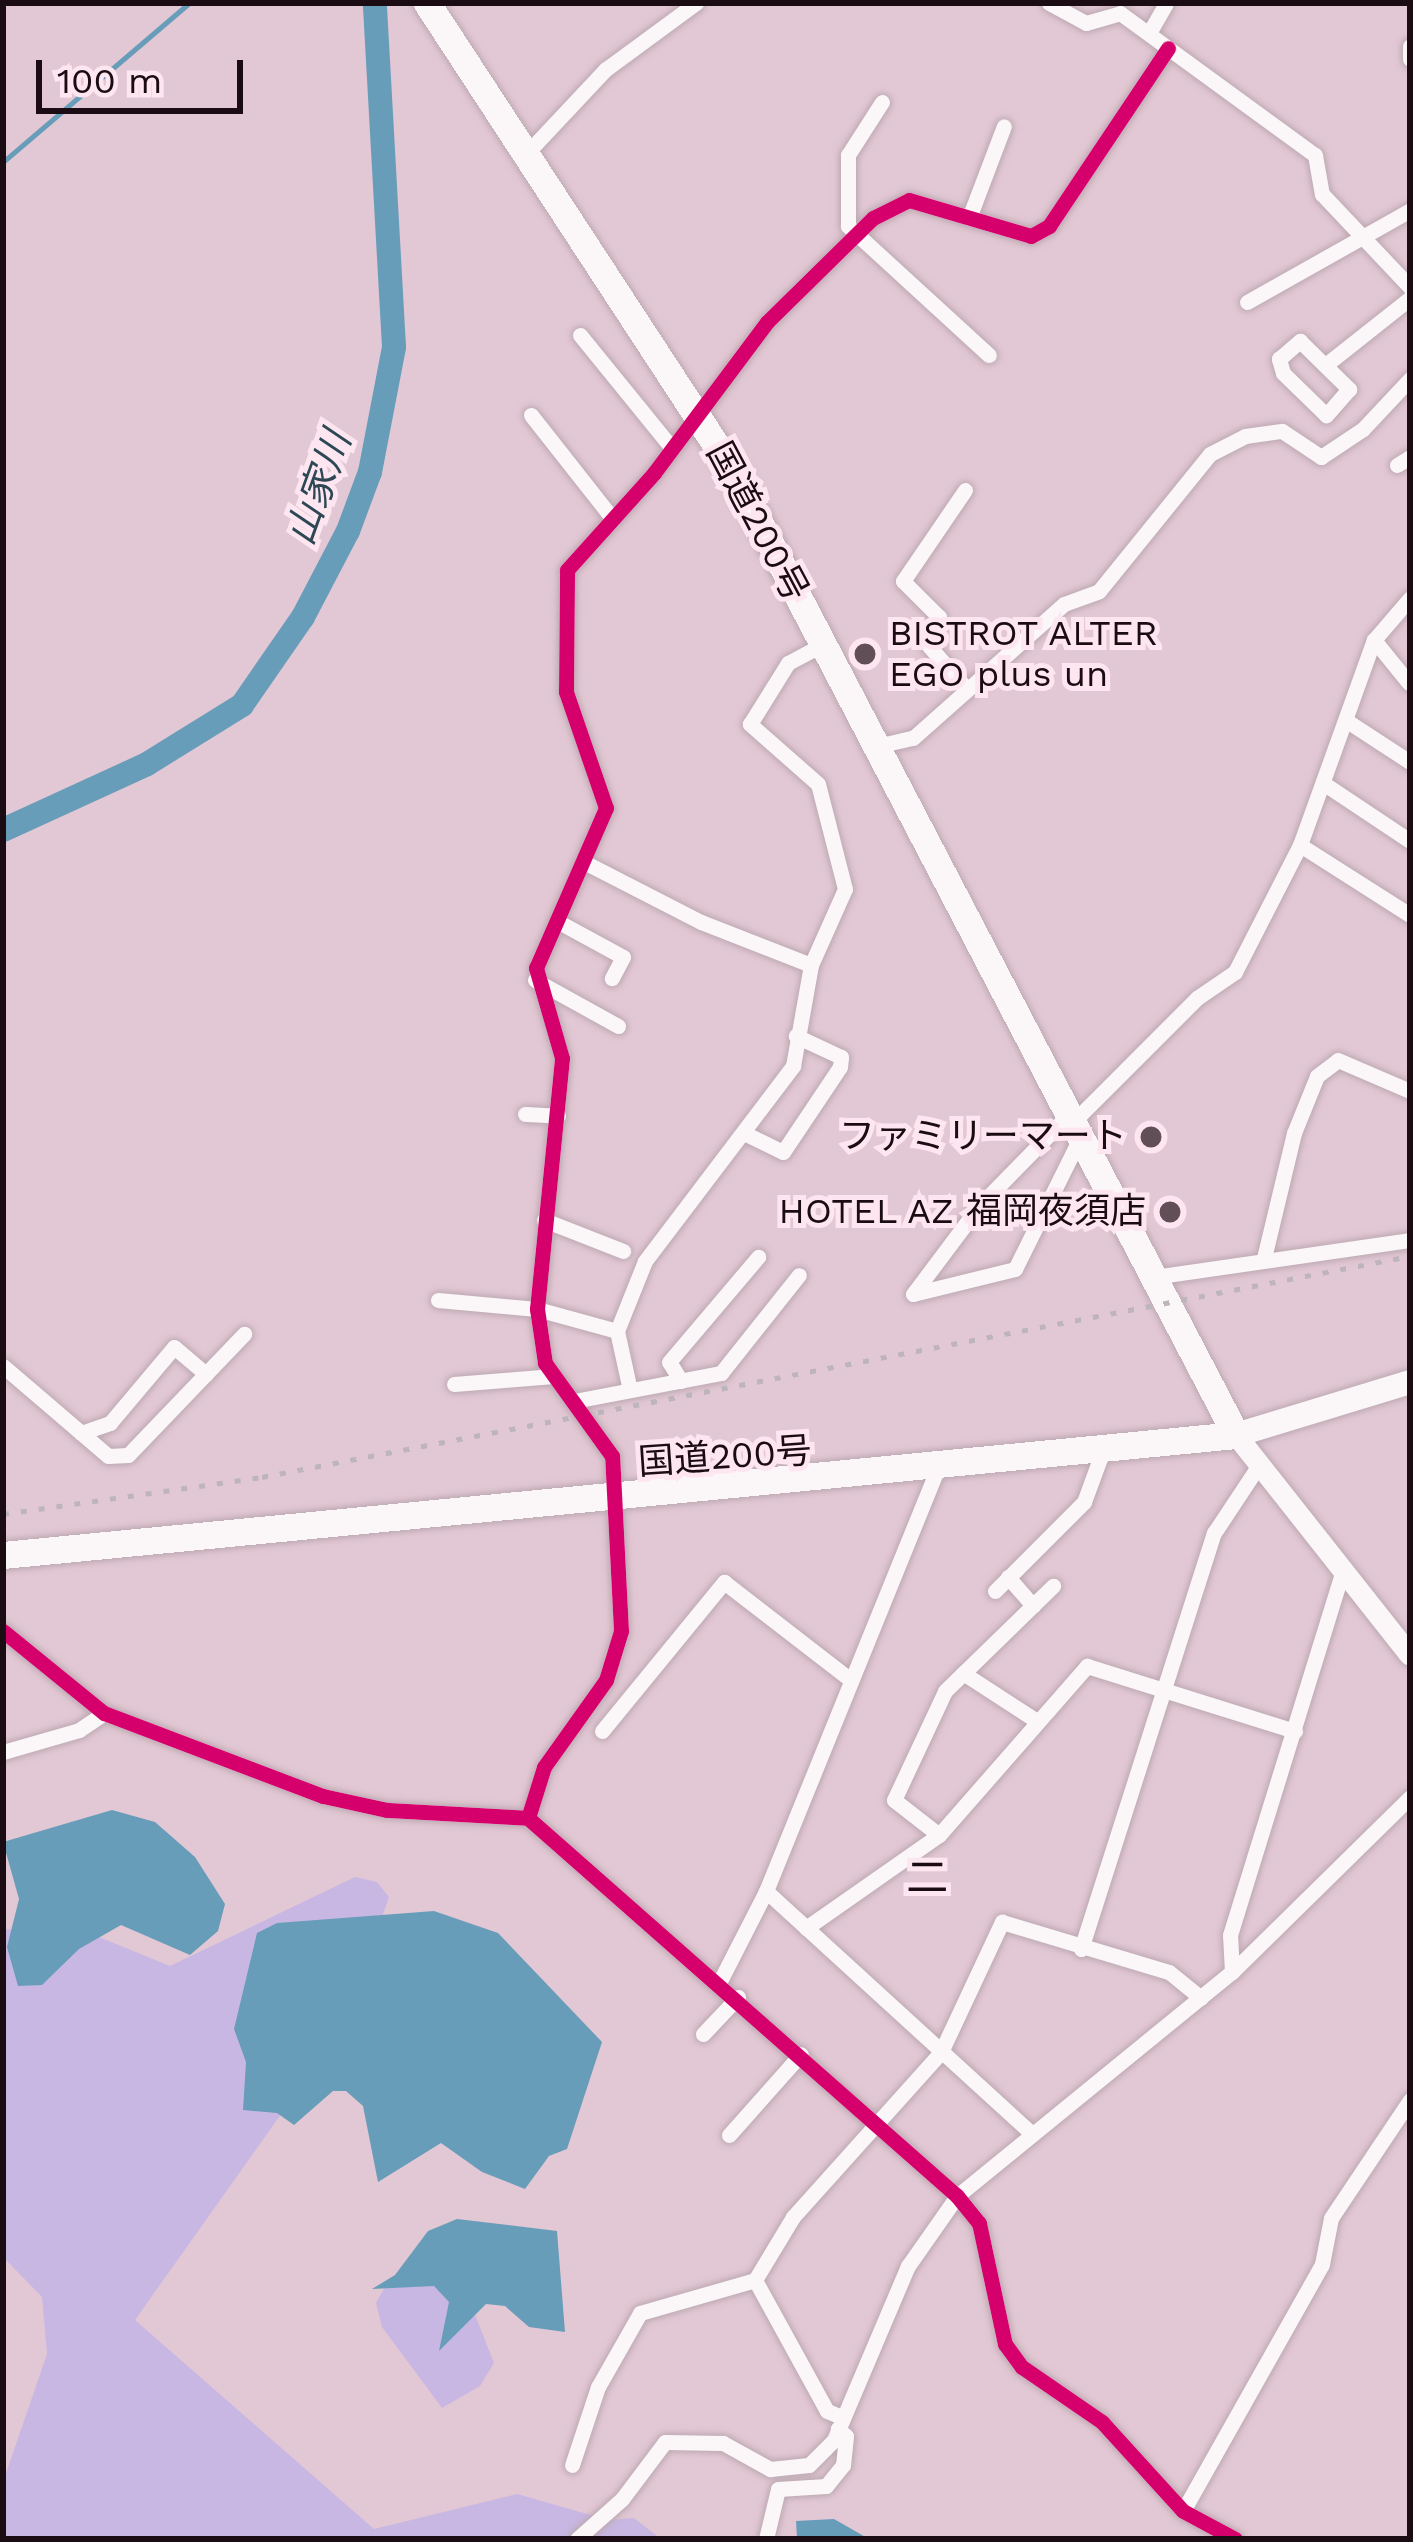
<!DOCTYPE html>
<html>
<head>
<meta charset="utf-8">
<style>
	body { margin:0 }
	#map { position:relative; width:1413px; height:2542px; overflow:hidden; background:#e2c8d4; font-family:"Work Sans","Noto Sans JP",sans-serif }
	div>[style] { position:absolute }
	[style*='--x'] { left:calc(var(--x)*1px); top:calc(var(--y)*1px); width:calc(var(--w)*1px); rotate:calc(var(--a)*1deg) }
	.green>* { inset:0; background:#c8b7e3 }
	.water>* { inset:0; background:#689dba }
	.stream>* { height:4.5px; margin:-2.25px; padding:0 2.25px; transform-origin:2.25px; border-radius:2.25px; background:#689dba }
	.river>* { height:24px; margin:-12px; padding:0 12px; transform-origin:12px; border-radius:12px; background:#689dba }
	.roads { filter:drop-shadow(0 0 3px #bda9b2) drop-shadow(0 0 3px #bda9b2) }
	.street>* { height:15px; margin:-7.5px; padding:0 7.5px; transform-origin:7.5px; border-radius:7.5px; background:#fbf7f9 }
	.secondary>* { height:21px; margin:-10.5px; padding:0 10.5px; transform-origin:10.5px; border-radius:10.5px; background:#fbf7f9 }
	.primary>* { height:24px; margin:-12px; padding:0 12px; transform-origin:12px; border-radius:12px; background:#fbf7f9 }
	.highway>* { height:27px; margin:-13.5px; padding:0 13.5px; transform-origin:13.5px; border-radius:13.5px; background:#fbf7f9 }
	.rail>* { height:4.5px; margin-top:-2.25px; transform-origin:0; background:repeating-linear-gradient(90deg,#bdb5b9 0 6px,transparent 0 18px) }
	.cycleway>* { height:15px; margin:-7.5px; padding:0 7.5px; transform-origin:7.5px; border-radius:7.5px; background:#d6006c }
	.dots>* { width:33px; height:33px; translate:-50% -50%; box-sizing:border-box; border:6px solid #fee6f1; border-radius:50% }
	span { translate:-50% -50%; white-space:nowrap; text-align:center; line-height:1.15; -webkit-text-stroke:10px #fee6f1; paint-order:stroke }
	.street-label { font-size:36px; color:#1b0c13 }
	.poi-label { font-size:36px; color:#1b0c13 }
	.left { translate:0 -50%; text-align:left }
	.right { translate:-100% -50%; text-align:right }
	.water-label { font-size:39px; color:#2d4854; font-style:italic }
	.quarter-label { font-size:42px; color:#1b0c13 }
	.frame { position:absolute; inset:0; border:6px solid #1b0c13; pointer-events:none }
	.scale { position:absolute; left:36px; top:60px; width:207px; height:54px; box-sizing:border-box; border:6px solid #1b0c13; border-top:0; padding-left:15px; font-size:36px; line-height:42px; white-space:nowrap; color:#1b0c13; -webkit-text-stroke:9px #fee6f1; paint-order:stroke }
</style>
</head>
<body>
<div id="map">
	<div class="green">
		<div style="clip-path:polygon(355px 1877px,377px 1882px,389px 1897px,382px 1917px,289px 2103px,135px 2320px,374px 2529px,517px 2494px,608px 2520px,634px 2518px,661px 2539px,3px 2539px,3px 2482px,47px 2354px,42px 2297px,3px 2257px,3px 1929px,94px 1935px,170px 1966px)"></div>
		<div style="clip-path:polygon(461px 2279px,494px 2363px,480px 2386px,442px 2408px,382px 2327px,376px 2303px,386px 2285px)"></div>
	</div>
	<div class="water">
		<div style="clip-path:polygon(112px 1810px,155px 1822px,195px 1857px,225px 1904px,218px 1931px,190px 1955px,121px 1925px,79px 1949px,42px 1985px,18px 1986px,7px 1947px,19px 1899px,3px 1842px)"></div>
		<div style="clip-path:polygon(434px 1911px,498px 1933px,602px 2042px,567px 2149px,549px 2156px,525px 2189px,482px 2172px,441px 2143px,378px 2182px,363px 2106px,346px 2091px,333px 2091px,294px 2125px,277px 2113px,243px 2110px,246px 2062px,234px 2029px,257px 1933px,277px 1923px)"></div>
		<div style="clip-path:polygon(457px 2219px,557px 2231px,565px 2332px,529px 2327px,505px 2306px,486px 2304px,439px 2351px,449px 2302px,434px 2286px,372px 2289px,395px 2275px,428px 2231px)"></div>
		<div style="clip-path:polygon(834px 2519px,869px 2539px,797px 2538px,796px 2521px)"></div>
	</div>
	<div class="stream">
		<div style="--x:3;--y:162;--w:245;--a:-40.5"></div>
	</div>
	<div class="river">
		<div style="--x:3;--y:830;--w:158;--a:-24.6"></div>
		<div style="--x:147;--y:764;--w:112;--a:-31.8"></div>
		<div style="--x:242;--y:705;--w:107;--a:-55.3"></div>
		<div style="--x:303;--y:617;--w:97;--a:-62.4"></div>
		<div style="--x:348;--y:531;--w:63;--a:-69.6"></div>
		<div style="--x:370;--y:472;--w:127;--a:-79.1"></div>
		<div style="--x:394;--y:347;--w:345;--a:-93.2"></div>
	</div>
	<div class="roads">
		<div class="street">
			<div style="--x:1049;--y:3;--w:42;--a:28.4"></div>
			<div style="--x:1086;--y:23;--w:35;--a:-16"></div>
			<div style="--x:1120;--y:13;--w:241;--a:36.1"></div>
			<div style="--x:1315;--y:155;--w:40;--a:80"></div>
			<div style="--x:1322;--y:194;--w:128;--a:46.6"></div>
			<div style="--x:1149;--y:33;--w:34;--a:-60"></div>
			<div style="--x:1410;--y:46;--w:13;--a:90"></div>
			<div style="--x:882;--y:102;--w:63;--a:122.7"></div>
			<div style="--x:848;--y:155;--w:71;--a:90"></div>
			<div style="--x:848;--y:226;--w:191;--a:42.5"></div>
			<div style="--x:527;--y:153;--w:115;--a:-46.8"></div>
			<div style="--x:606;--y:69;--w:112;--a:-36.3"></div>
			<div style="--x:969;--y:218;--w:98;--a:-69.2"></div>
			<div style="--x:1247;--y:302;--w:187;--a:-29.4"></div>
			<div style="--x:580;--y:335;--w:144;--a:50.9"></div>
			<div style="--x:1300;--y:341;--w:69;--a:44.4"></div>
			<div style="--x:1349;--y:389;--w:35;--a:131"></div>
			<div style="--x:1326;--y:415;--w:60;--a:-135.7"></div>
			<div style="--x:1283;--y:373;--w:15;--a:-106"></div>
			<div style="--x:1279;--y:359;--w:28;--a:-41"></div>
			<div style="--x:1328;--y:363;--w:105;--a:-38.4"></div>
			<div style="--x:531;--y:415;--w:131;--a:51.8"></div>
			<div style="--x:1397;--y:465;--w:15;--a:-32"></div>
			<div style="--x:1374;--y:640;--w:55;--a:50.9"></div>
			<div style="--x:964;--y:686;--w:53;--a:-131.2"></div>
			<div style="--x:929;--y:646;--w:31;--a:-71"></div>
			<div style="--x:939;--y:617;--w:51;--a:-135"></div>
			<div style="--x:903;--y:581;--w:110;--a:-55.7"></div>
			<div style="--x:1347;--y:721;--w:75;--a:33.1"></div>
			<div style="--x:877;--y:746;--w:37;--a:-13"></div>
			<div style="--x:913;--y:738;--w:202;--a:-41.6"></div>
			<div style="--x:1064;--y:604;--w:37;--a:-20"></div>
			<div style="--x:1099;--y:591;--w:176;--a:-51"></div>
			<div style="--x:1210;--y:454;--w:39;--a:-27"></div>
			<div style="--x:1245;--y:436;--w:37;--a:-8"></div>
			<div style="--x:1282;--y:431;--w:47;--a:33.7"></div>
			<div style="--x:1321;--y:457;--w:50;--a:-33.7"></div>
			<div style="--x:1363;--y:429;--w:69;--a:-46.8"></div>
			<div style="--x:1323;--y:783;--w:105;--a:33.7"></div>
			<div style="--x:1300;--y:845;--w:130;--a:32.5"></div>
			<div style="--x:586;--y:863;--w:129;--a:27.2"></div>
			<div style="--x:701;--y:922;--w:118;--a:21.4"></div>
			<div style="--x:557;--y:921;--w:75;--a:28.6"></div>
			<div style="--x:623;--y:957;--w:24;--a:118"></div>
			<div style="--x:535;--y:980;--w:95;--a:29"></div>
			<div style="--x:525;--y:1114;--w:33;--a:3"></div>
			<div style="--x:1072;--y:1123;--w:177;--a:-45"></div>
			<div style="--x:1197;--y:998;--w:46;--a:-34.4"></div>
			<div style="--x:1235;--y:972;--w:143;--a:-62.9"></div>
			<div style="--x:1300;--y:845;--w:218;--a:-70.2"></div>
			<div style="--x:1374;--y:640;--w:55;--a:-49.4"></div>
			<div style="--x:746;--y:1134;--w:41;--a:25.9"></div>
			<div style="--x:783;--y:1152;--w:102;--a:-56.2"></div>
			<div style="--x:840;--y:1067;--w:10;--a:-84"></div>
			<div style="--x:841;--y:1057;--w:50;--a:-155"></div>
			<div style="--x:544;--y:1220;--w:85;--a:21.4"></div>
			<div style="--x:1264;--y:1258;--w:129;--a:-76.5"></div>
			<div style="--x:1294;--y:1133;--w:61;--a:-68"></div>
			<div style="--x:1317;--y:1076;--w:26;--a:-37"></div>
			<div style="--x:1338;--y:1060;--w:78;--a:23.3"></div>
			<div style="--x:1153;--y:1277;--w:260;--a:-8.2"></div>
			<div style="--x:913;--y:1294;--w:105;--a:-13.8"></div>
			<div style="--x:1015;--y:1269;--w:146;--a:-63.6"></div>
			<div style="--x:913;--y:1294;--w:110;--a:-53.1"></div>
			<div style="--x:979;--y:1206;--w:127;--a:-45.6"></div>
			<div style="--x:438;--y:1300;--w:99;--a:5.2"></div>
			<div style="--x:537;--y:1309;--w:83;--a:15.4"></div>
			<div style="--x:617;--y:1331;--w:75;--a:-68.2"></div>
			<div style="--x:645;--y:1261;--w:245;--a:-52.8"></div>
			<div style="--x:793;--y:1066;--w:103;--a:-79.9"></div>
			<div style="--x:811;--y:965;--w:83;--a:-65.9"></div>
			<div style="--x:845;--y:889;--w:108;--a:-104.4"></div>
			<div style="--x:818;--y:784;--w:91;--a:-138.6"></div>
			<div style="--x:750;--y:724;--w:72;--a:-58.1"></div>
			<div style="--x:788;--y:663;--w:40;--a:-28"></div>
			<div style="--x:617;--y:1331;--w:60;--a:77.6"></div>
			<div style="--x:3;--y:1366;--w:138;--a:40.6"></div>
			<div style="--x:108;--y:1456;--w:20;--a:-3"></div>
			<div style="--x:128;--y:1455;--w:168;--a:-46.2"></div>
			<div style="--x:681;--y:1381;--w:22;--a:-122"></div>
			<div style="--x:669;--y:1362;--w:138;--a:-49.7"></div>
			<div style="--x:454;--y:1384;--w:100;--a:-4.6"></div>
			<div style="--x:574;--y:1401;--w:150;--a:-10.8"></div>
			<div style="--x:721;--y:1373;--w:125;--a:-51.5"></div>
			<div style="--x:81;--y:1433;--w:31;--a:-19"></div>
			<div style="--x:110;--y:1423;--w:99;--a:-49.9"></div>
			<div style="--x:174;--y:1347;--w:42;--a:40.2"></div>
			<div style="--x:1008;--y:1577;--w:38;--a:49"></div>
			<div style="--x:995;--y:1591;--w:126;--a:-45"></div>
			<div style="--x:1084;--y:1502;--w:52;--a:-69.8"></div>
			<div style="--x:3;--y:1631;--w:130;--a:39.1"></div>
			<div style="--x:104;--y:1713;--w:234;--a:20.8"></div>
			<div style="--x:323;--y:1796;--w:66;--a:12.3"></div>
			<div style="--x:387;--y:1810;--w:141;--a:3.2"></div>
			<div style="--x:528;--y:1818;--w:572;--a:41.38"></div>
			<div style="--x:957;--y:2196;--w:35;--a:51"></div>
			<div style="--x:979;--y:2223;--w:124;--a:77.9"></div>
			<div style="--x:1005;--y:2344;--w:29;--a:54"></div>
			<div style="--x:1022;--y:2367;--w:97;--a:34.5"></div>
			<div style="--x:1102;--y:2422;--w:120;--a:47.7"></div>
			<div style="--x:1183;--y:2511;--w:59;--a:28.3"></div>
			<div style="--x:963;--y:1673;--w:88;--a:33"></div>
			<div style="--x:602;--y:1731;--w:193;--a:-50.7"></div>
			<div style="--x:724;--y:1582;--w:160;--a:37.7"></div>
			<div style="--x:3;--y:1752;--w:79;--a:-16.1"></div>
			<div style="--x:79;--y:1730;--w:30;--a:-34"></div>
			<div style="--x:528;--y:1818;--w:53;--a:-72.6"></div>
			<div style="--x:544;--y:1767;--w:107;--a:-54.5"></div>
			<div style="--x:606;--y:1680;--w:51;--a:-73"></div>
			<div style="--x:621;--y:1631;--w:175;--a:-92.9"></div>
			<div style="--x:612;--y:1456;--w:115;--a:-125.8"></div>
			<div style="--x:545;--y:1363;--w:55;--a:-98.4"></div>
			<div style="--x:537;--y:1309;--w:252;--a:-84.3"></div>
			<div style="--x:562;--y:1058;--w:94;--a:-106.1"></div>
			<div style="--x:536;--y:968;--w:175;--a:-66.4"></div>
			<div style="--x:606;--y:808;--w:123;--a:-109"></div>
			<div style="--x:566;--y:692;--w:122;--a:-89.5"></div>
			<div style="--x:567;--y:570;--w:130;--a:-48.1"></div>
			<div style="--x:654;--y:473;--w:189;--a:-53.2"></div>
			<div style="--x:767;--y:322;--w:148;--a:-44.5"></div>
			<div style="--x:873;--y:218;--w:40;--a:-26.6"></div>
			<div style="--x:909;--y:200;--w:127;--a:16.4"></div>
			<div style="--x:1031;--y:236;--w:21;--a:-29"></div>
			<div style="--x:1049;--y:226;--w:214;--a:-56.2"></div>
			<div style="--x:939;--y:1835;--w:57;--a:-142.1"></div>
			<div style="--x:894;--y:1800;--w:120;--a:-64.9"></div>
			<div style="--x:945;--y:1691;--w:151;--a:-44.2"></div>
			<div style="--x:766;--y:1891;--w:359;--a:42.4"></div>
			<div style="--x:806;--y:1928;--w:162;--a:-35"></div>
			<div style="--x:939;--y:1835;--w:225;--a:-48.8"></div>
			<div style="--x:1087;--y:1666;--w:218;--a:17.4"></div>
			<div style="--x:1081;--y:1949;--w:437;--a:-72.3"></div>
			<div style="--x:1214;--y:1533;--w:82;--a:-56.5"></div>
			<div style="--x:1232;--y:1972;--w:37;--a:-93"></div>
			<div style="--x:1230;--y:1935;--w:378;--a:-72.8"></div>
			<div style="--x:720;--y:1981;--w:101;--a:-62.9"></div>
			<div style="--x:766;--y:1891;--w:454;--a:-67.9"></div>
			<div style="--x:703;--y:2034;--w:51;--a:-46.6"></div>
			<div style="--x:729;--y:2135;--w:108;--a:-48.4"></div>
			<div style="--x:755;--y:2280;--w:149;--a:61.2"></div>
			<div style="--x:827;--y:2411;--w:16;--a:22"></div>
			<div style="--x:572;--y:2465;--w:82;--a:-71.6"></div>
			<div style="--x:598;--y:2387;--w:85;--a:-60.4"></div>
			<div style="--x:640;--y:2313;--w:120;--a:-16"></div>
			<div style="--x:755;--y:2280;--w:74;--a:-58.9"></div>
			<div style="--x:793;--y:2217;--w:222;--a:-48.1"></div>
			<div style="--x:941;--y:2052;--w:144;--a:-64.9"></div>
			<div style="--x:1002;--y:1922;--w:174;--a:16.7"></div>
			<div style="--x:1169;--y:1972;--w:41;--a:39.1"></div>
			<div style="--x:1183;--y:2511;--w:283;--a:-60.6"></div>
			<div style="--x:1322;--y:2264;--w:47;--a:-78.9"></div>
			<div style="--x:1331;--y:2218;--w:142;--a:-56.2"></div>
			<div style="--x:577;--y:2539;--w:60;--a:-41.6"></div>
			<div style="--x:622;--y:2499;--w:71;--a:-53"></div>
			<div style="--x:665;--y:2442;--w:58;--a:1"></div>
			<div style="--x:723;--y:2443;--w:54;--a:29"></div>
			<div style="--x:770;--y:2469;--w:39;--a:-6"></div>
			<div style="--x:809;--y:2465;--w:35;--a:-45"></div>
			<div style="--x:834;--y:2440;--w:189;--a:-67"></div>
			<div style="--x:908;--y:2266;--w:85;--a:-55"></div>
			<div style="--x:957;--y:2196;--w:355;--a:-39.2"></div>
			<div style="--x:1232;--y:1972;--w:250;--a:-44.5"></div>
			<div style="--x:766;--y:2539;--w:51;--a:-76.5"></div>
			<div style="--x:778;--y:2489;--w:48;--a:-3.6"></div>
			<div style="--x:826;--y:2486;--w:27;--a:-51"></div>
			<div style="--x:843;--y:2465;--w:29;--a:-84"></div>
			<div style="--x:846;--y:2436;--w:11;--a:-139"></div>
		</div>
		<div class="secondary">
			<div style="--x:1236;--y:1435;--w:280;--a:51.7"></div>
		</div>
		<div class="primary">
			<div style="--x:1236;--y:1435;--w:182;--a:-16.9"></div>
		</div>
		<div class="highway">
			<div style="--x:3;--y:1555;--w:1239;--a:-5.56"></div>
			<div style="--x:1236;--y:1435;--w:1091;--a:-117.58"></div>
			<div style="--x:731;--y:468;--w:556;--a:-123.18"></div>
		</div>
	</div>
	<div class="rail">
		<div style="--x:3;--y:1514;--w:262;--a:-8.1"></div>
		<div style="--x:262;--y:1477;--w:1169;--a:-10.9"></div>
	</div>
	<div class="cycleway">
		<div style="--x:3;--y:1631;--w:130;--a:39.1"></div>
		<div style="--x:104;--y:1713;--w:234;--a:20.8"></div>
		<div style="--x:323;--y:1796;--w:66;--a:12.3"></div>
		<div style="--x:387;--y:1810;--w:141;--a:3.2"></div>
		<div style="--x:528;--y:1818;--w:572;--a:41.38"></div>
		<div style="--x:957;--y:2196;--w:35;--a:51"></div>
		<div style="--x:979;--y:2223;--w:124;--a:77.9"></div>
		<div style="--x:1005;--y:2344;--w:29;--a:54"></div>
		<div style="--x:1022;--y:2367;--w:97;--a:34.5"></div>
		<div style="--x:1102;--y:2422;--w:120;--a:47.7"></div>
		<div style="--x:1183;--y:2511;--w:59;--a:28.3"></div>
		<div style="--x:528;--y:1818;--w:53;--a:-72.6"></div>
		<div style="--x:544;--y:1767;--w:107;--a:-54.5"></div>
		<div style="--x:606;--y:1680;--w:51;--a:-73"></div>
		<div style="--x:621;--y:1631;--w:175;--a:-92.9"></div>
		<div style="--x:612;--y:1456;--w:115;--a:-125.8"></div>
		<div style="--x:545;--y:1363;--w:55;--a:-98.4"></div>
		<div style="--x:537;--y:1309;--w:252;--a:-84.3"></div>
		<div style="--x:562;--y:1058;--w:94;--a:-106.1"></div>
		<div style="--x:536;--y:968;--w:175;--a:-66.4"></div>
		<div style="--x:606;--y:808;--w:123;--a:-109"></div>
		<div style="--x:566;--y:692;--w:122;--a:-89.5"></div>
		<div style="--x:567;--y:570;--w:130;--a:-48.1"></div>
		<div style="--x:654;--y:473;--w:189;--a:-53.2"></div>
		<div style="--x:767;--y:322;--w:148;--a:-44.5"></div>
		<div style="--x:873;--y:218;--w:40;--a:-26.6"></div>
		<div style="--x:909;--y:200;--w:127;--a:16.4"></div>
		<div style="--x:1031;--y:236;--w:21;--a:-29"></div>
		<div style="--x:1049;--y:226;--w:214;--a:-56.2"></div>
	</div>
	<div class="dots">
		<div style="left:865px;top:654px;background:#614e57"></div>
		<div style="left:1151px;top:1137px;background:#614e57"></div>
		<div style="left:1170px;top:1212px;background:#614e57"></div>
	</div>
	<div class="street-label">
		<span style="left:757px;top:522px;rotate:62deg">国道200号</span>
		<span style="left:725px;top:1457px;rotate:-4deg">国道200号</span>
	</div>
	<div class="poi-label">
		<span class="left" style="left:889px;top:654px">BISTROT ALTER<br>EGO plus un</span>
		<span class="right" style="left:1127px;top:1137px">ファミリーマート</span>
		<span class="right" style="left:1146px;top:1212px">HOTEL AZ 福岡夜須店</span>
	</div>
	<div class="water-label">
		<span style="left:319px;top:488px;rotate:-70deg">山家川</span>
	</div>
	<div class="quarter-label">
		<span style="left:927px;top:1878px">二</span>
	</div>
	<div class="frame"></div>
	<div class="scale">100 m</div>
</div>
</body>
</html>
